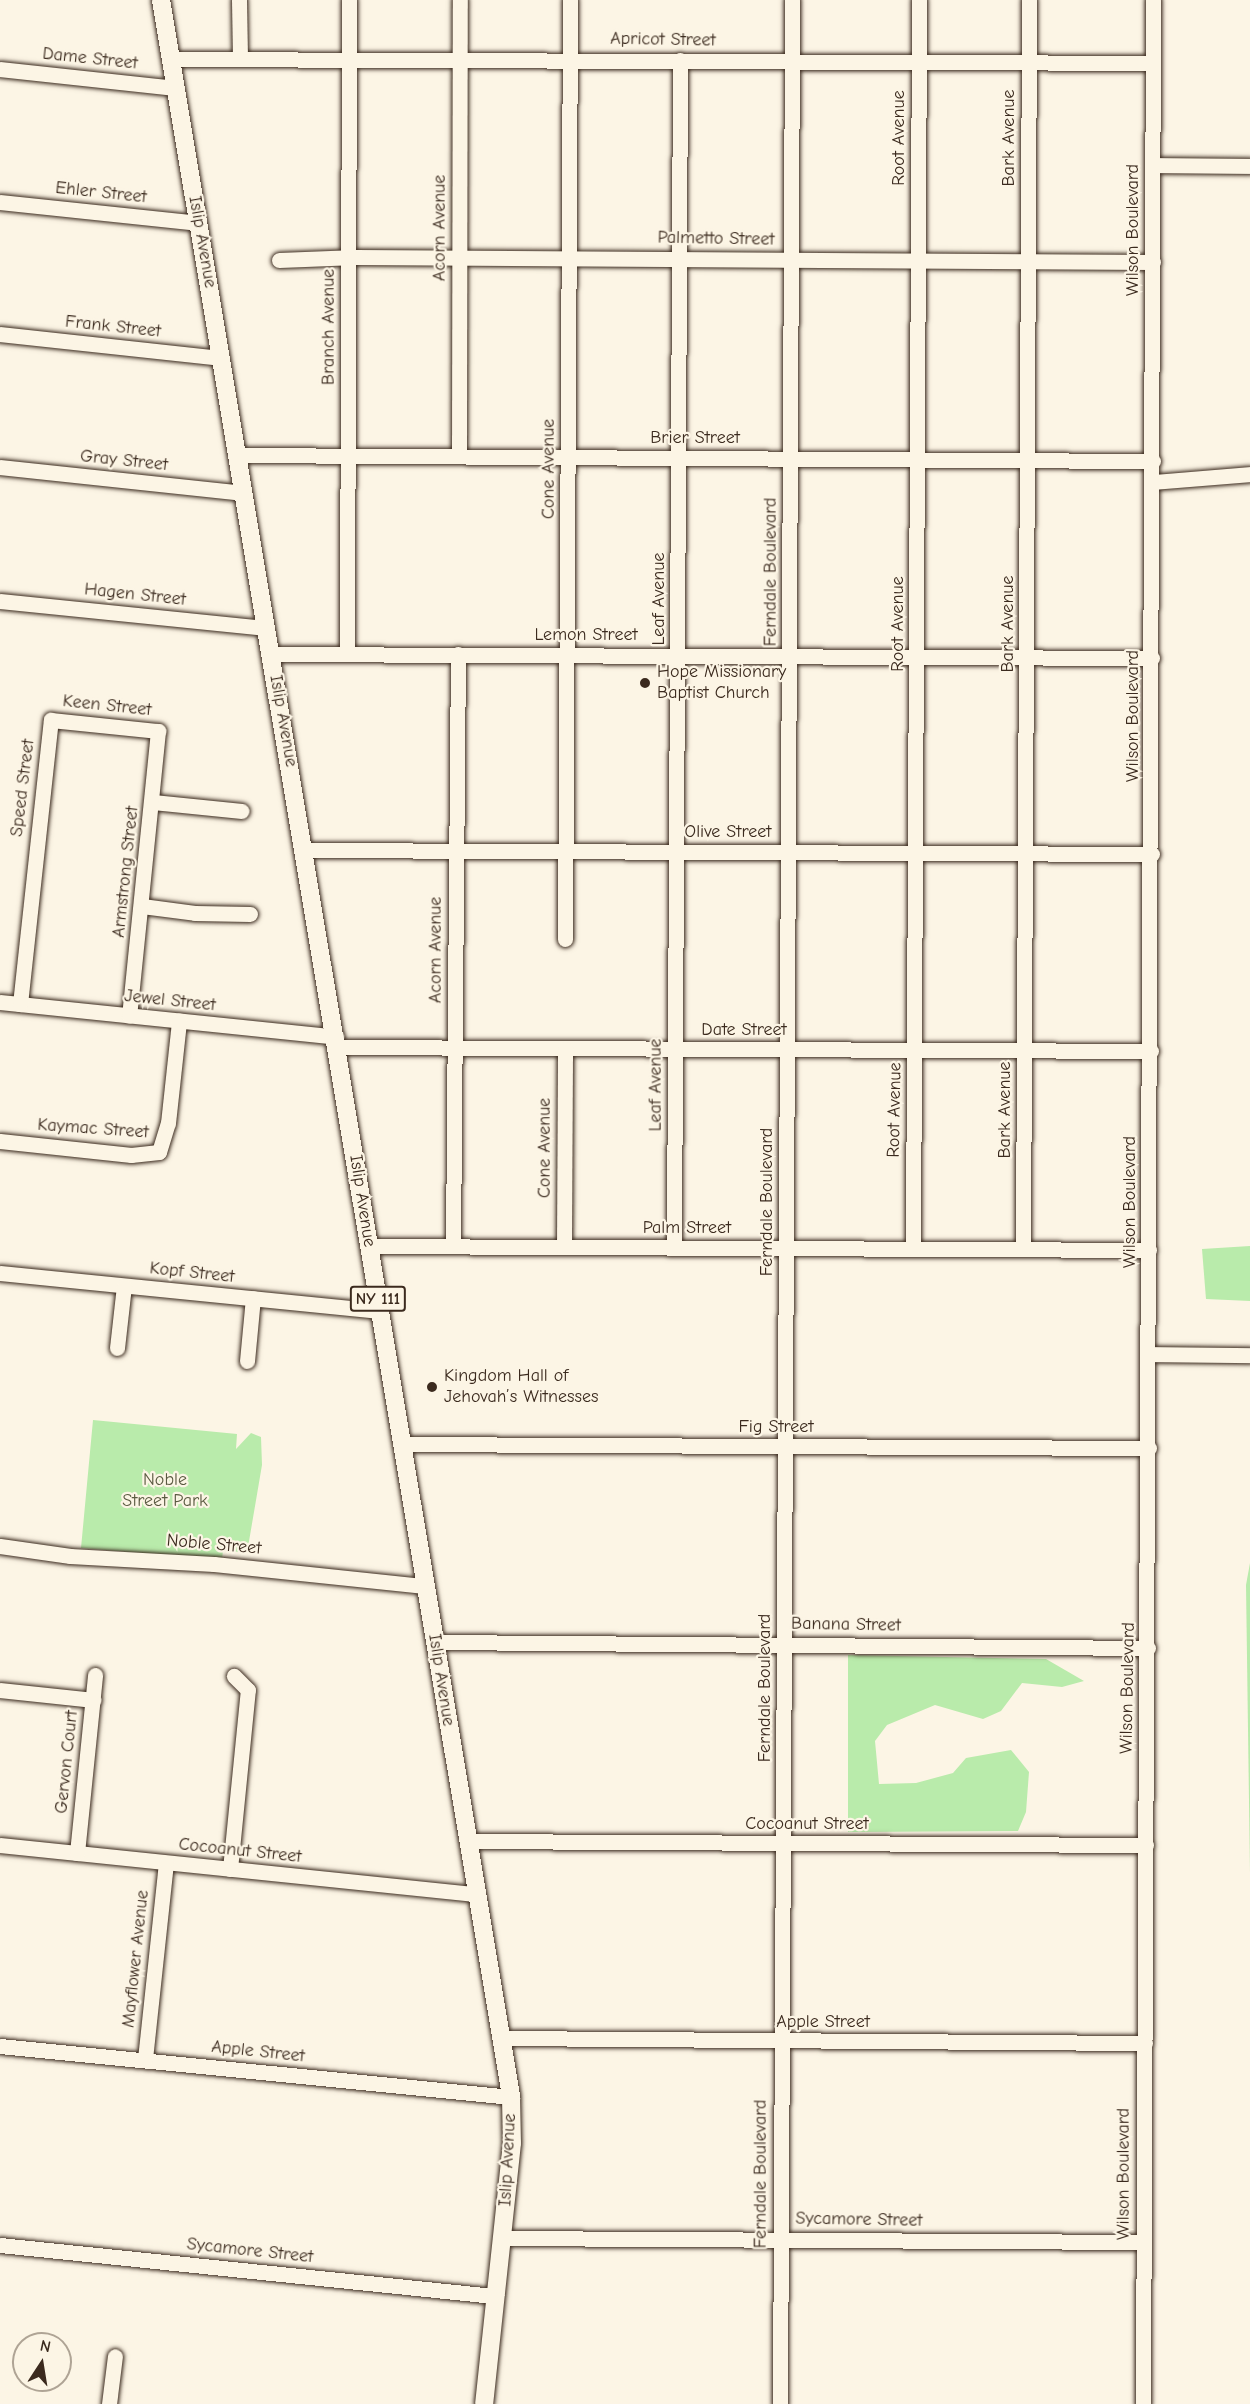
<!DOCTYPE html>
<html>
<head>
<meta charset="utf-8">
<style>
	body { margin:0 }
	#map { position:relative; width:1250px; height:2404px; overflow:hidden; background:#fcf5e5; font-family:"Comic Neue",sans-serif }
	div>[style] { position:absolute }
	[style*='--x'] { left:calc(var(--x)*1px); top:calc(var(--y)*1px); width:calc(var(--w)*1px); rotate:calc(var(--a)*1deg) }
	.green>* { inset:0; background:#b9ebab }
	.roads { filter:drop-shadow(0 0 2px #3b2a1e) drop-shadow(0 0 2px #3b2a1e) }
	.minor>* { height:15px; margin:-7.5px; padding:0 7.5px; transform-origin:7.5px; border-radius:7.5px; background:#fcf5e5 }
	.major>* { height:18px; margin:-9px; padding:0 9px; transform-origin:9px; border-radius:9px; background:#fcf5e5 }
	.dots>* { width:16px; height:16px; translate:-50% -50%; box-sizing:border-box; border:3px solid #fcf5e5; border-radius:50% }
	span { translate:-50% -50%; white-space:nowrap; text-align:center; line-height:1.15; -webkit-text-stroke:4.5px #fcf5e5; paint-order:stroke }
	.shield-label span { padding:2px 4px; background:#fcf5e5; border:2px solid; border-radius:4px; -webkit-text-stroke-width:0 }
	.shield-label { font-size:16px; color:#3b2a1e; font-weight:700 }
	.street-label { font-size:18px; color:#3b2a1e }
	.poi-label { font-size:18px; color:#3b2a1e }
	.left { translate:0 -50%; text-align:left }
	.park-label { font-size:18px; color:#5a5a41 }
	.north { position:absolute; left:12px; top:2332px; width:60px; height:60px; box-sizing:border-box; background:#fcf5e5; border:2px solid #afa495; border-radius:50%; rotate:12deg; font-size:16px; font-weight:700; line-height:24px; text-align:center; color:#3b2a1e }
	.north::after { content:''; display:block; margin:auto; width:21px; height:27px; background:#3b2a1e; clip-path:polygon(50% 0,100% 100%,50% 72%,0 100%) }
</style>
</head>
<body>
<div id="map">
	<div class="green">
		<div style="clip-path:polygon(1250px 1246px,1250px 1301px,1206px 1299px,1202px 1249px)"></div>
		<div style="clip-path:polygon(93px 1420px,237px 1434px,236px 1449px,251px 1433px,261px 1437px,262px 1465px,247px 1553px,223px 1550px,222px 1560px,81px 1548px)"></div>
		<div style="clip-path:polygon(1250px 1563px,1250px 1873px,1246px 1585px)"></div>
		<div style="clip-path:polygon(848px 1655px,1046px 1659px,1084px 1681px,1062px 1687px,1022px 1683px,1001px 1711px,983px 1719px,935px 1705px,887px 1725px,875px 1741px,879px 1784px,916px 1783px,953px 1773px,966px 1758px,1011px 1750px,1029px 1772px,1026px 1812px,1018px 1831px,848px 1832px)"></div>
	</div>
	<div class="roads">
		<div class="minor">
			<div style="--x:239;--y:0;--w:59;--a:89"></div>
			<div style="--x:172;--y:59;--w:981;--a:0.23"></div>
			<div style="--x:0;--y:69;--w:176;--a:6.2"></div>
			<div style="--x:1153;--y:165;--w:97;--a:0.6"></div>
			<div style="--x:0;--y:202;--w:200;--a:6"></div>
			<div style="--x:279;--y:260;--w:77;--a:-2.2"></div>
			<div style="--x:356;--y:257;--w:797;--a:0.36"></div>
			<div style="--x:0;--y:334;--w:223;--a:6.2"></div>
			<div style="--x:238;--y:455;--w:915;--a:0.38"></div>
			<div style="--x:459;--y:456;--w:456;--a:-89.9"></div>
			<div style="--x:0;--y:467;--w:245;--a:6.1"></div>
			<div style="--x:1153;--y:482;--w:97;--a:-4.7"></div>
			<div style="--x:0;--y:601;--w:268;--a:5.8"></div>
			<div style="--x:347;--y:653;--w:653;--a:-89.82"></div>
			<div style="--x:271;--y:654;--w:881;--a:0.26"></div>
			<div style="--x:153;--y:802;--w:89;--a:5.8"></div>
			<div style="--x:304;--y:850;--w:848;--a:0.27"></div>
			<div style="--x:142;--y:906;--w:53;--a:7.5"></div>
			<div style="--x:195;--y:913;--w:55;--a:1"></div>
			<div style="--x:565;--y:939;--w:939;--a:-89.69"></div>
			<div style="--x:0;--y:1002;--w:338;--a:5.9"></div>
			<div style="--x:20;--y:1004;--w:286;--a:-83.8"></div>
			<div style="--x:51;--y:720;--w:108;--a:5.9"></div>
			<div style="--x:158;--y:731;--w:286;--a:95.8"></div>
			<div style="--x:337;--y:1047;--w:814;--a:0.28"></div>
			<div style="--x:0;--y:1141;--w:132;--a:6.1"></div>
			<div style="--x:131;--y:1155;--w:28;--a:-6"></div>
			<div style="--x:159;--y:1152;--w:30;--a:-73"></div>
			<div style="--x:168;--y:1123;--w:103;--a:-83.8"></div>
			<div style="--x:369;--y:1246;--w:780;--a:0.29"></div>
			<div style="--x:453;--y:1246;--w:592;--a:-89.52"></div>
			<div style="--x:564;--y:1247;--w:198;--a:-89.7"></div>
			<div style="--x:674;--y:1247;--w:1187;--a:-89.71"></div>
			<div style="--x:913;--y:1248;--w:1248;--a:-89.72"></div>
			<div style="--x:1023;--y:1248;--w:1248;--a:-89.72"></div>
			<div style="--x:0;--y:1273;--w:382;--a:5.7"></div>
			<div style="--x:117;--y:1348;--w:62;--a:-83.6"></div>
			<div style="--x:1149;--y:1354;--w:101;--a:0.6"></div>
			<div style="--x:247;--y:1361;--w:63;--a:-84.6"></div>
			<div style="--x:403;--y:1444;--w:746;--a:0.31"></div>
			<div style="--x:0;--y:1546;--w:71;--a:8.1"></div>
			<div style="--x:70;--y:1556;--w:144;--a:3.2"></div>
			<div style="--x:214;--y:1564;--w:212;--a:6"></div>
			<div style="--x:435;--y:1642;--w:713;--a:0.48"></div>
			<div style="--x:0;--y:1690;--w:94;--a:6.1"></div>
			<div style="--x:468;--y:1841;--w:678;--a:0.34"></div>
			<div style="--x:0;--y:1845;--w:480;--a:5.9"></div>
			<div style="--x:77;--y:1853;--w:179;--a:-84.2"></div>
			<div style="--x:230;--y:1869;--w:180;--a:-84.3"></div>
			<div style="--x:248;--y:1690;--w:20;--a:-135"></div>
			<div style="--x:502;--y:2038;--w:643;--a:0.45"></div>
			<div style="--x:0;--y:2046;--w:514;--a:5.7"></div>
			<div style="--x:145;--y:2059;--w:197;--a:-83.9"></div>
			<div style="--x:503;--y:2238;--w:641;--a:0.36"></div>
			<div style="--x:0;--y:2245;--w:499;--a:5.9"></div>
			<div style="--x:109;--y:2404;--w:48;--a:-82.9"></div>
			<div style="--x:780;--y:2404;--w:2404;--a:-89.71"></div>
			<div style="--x:1143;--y:2404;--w:2404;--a:-89.76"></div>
		</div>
		<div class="major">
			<div style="--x:161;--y:0;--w:2126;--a:80.52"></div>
			<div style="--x:511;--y:2097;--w:46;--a:88.8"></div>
			<div style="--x:512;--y:2143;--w:262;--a:96.1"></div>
		</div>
	</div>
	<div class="dots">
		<div style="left:645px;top:683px;background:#3b2a1e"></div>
		<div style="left:432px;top:1387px;background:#3b2a1e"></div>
	</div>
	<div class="shield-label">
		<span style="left:378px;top:1299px">NY 111</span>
	</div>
	<div class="street-label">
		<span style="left:663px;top:40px;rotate:1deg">Apricot Street</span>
		<span style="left:90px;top:59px;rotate:6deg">Dame Street</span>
		<span style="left:899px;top:138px;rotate:-90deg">Root Avenue</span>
		<span style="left:1009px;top:138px;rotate:-90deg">Bark Avenue</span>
		<span style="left:101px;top:193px;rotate:6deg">Ehler Street</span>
		<span style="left:440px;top:228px;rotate:-90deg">Acorn Avenue</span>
		<span style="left:1133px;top:230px;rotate:-90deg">Wilson Boulevard</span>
		<span style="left:716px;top:239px;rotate:1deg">Palmetto Street</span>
		<span style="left:202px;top:242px;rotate:80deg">Islip Avenue</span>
		<span style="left:113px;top:327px;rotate:6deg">Frank Street</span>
		<span style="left:329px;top:327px;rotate:-90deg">Branch Avenue</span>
		<span style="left:695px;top:438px">Brier Street</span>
		<span style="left:124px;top:461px;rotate:6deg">Gray Street</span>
		<span style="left:549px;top:469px;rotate:-90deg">Cone Avenue</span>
		<span style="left:771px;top:572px;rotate:-90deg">Ferndale Boulevard</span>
		<span style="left:135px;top:595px;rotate:6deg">Hagen Street</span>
		<span style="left:659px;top:599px;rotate:-90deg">Leaf Avenue</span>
		<span style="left:898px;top:624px;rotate:-90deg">Root Avenue</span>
		<span style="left:1008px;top:624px;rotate:-90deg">Bark Avenue</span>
		<span style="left:586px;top:635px">Lemon Street</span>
		<span style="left:107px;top:706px;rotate:6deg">Keen Street</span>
		<span style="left:1133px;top:716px;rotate:-90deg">Wilson Boulevard</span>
		<span style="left:283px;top:721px;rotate:80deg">Islip Avenue</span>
		<span style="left:23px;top:788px;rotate:-83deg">Speed Street</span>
		<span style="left:728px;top:832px">Olive Street</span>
		<span style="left:126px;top:872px;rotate:-84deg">Armstrong Street</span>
		<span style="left:436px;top:950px;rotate:-90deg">Acorn Avenue</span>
		<span style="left:170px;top:1001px;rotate:6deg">Jewel Street</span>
		<span style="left:744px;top:1030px">Date Street</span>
		<span style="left:656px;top:1085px;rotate:-90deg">Leaf Avenue</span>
		<span style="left:895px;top:1110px;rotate:-89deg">Root Avenue</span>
		<span style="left:1005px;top:1110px;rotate:-90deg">Bark Avenue</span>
		<span style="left:93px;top:1129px;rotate:4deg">Kaymac Street</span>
		<span style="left:545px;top:1148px;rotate:-90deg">Cone Avenue</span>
		<span style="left:362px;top:1201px;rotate:81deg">Islip Avenue</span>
		<span style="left:767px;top:1202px;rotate:-90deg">Ferndale Boulevard</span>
		<span style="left:1130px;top:1202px;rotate:-90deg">Wilson Boulevard</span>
		<span style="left:687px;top:1228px">Palm Street</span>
		<span style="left:192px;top:1273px;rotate:6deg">Kopf Street</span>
		<span style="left:776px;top:1427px">Fig Street</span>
		<span style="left:214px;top:1545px;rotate:5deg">Noble Street</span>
		<span style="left:846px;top:1625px;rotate:1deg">Banana Street</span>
		<span style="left:441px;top:1680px;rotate:81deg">Islip Avenue</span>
		<span style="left:765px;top:1688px;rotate:-90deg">Ferndale Boulevard</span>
		<span style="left:1128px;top:1688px;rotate:-89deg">Wilson Boulevard</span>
		<span style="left:67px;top:1762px;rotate:-84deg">Gervon Court</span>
		<span style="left:807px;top:1824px">Cocoanut Street</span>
		<span style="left:240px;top:1851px;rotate:6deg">Cocoanut Street</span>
		<span style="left:136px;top:1959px;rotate:-84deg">Mayflower Avenue</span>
		<span style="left:823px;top:2022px">Apple Street</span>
		<span style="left:258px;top:2052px;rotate:6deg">Apple Street</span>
		<span style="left:508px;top:2160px;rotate:-87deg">Islip Avenue</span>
		<span style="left:761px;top:2174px;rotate:-90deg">Ferndale Boulevard</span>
		<span style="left:1124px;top:2174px;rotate:-90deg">Wilson Boulevard</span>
		<span style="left:859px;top:2220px;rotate:1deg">Sycamore Street</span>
		<span style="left:250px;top:2251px;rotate:6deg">Sycamore Street</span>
	</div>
	<div class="poi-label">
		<span class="left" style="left:657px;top:683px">Hope Missionary<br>Baptist Church</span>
		<span class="left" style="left:444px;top:1387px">Kingdom Hall of<br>Jehovah’s Witnesses</span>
	</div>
	<div class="park-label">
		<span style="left:165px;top:1491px">Noble<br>Street Park</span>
	</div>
	<div class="north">N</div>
</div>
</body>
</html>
